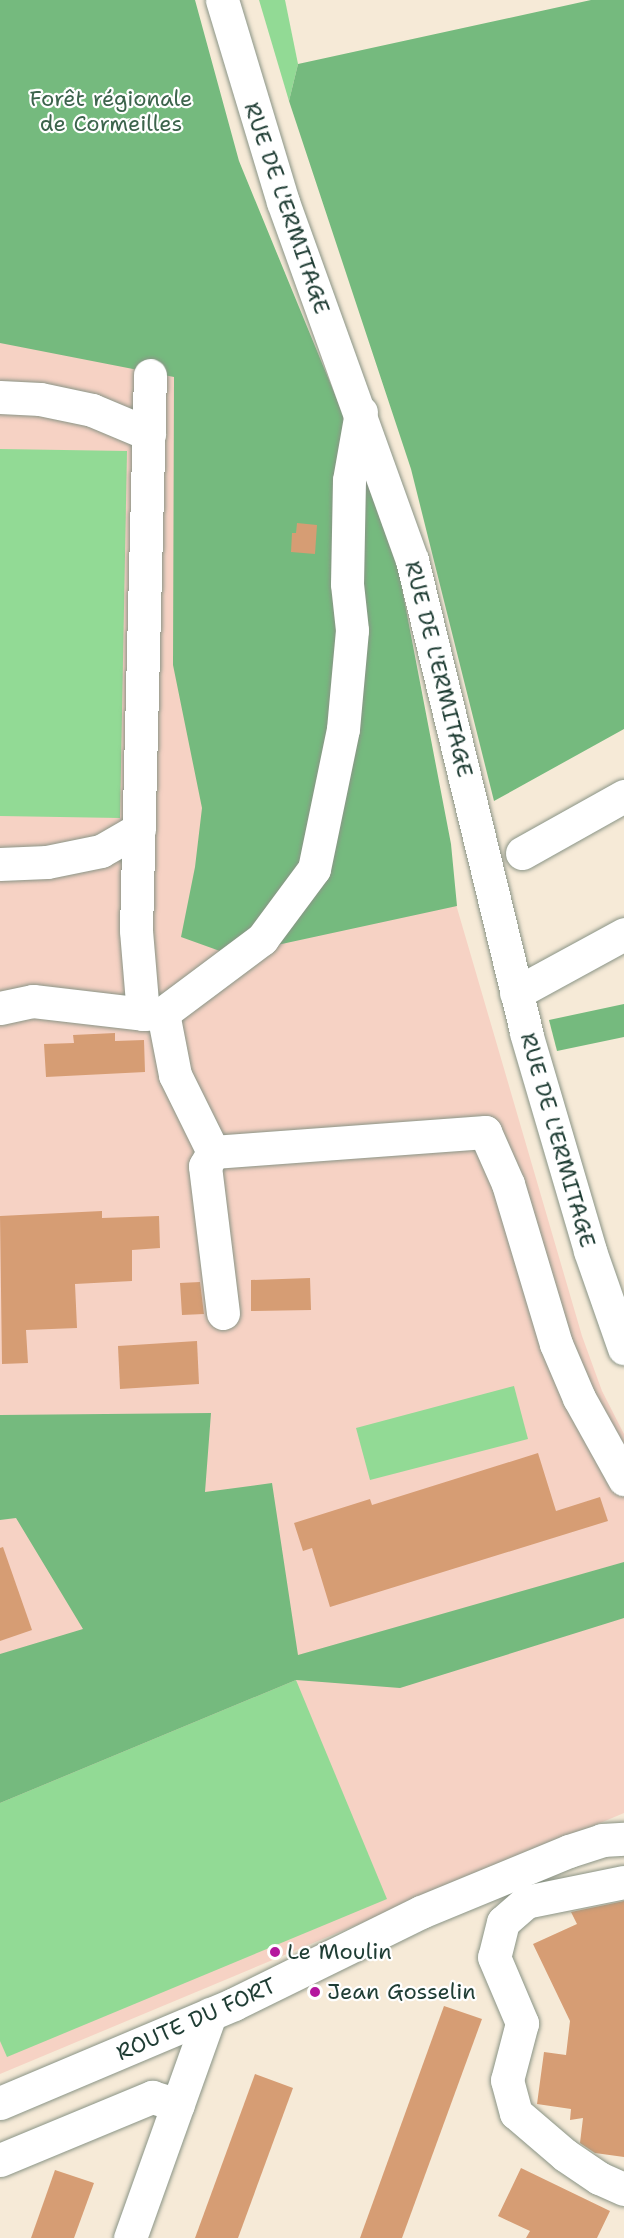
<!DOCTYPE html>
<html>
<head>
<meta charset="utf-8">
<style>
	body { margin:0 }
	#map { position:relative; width:624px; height:2238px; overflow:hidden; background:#f6ead7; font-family:"Shantell Sans",sans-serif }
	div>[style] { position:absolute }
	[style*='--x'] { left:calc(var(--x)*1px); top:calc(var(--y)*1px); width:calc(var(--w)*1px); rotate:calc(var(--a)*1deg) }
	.built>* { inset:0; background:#f6d2c4 }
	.green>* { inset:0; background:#92da95 }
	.forest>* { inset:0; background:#75ba7e }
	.building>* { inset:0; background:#d69d74 }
	.roads { filter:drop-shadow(0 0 2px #8a9486) drop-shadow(0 0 2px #8a9486) }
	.minor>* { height:33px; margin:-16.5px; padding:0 16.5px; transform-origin:16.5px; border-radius:16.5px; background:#fff }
	.dots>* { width:16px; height:16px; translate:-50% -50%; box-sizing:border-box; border:3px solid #fff; border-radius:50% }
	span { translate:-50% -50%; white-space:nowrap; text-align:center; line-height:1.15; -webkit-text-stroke:4.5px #fff; paint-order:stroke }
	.park-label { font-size:22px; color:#3c644c }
	.street-label { font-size:22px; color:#1f3d34 }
	.poi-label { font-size:22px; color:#1f3d34 }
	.left { translate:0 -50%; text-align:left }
</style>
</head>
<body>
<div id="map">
	<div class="built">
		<div style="clip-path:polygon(239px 161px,582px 1336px,602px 1391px,624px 1434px,624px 1813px,0 2074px,0 306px)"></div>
	</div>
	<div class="green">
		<div style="clip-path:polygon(259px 0,285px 0,298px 64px,289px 101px)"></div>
		<div style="clip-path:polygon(0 449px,127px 451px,120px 818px,0 816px)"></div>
		<div style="clip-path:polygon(514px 1386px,528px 1439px,370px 1480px,356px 1428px)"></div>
		<div style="clip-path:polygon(296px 1680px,387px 1899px,7px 2057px,0 2041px,0 1803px)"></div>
	</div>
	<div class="forest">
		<div style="clip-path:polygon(0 0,195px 0,239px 161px,391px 531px,451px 844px,457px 906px,231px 955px,181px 937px,195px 867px,202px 808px,173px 665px,174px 377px,0 343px)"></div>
		<div style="clip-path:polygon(591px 0,624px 0,624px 729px,494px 801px,411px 469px,289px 101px,298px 64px)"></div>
		<div style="clip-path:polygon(624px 1004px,624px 1037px,557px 1051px,549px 1020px)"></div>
		<div style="clip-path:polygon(211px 1413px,205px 1492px,272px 1483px,298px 1655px,624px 1562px,624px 1618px,400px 1688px,296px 1680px,0 1803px,0 1654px,83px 1629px,16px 1518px,0 1520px,0 1415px)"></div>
	</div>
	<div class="building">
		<div style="clip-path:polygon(297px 523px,317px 525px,315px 554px,291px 552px,292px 533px,296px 533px)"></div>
		<div style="clip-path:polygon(115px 1033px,115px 1041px,144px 1040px,145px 1072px,46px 1077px,44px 1044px,74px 1043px,73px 1035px)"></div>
		<div style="clip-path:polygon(102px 1211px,102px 1218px,159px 1216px,160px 1248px,132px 1250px,132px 1281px,75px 1284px,77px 1328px,26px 1330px,28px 1363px,2px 1364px,0 1216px)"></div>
		<div style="clip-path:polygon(310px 1278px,311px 1310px,251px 1311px,251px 1280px)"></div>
		<div style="clip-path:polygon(200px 1282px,204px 1314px,182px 1315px,180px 1283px)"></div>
		<div style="clip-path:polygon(197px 1341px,199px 1384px,120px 1389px,118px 1346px)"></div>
		<div style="clip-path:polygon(538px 1453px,556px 1511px,600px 1497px,608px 1521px,330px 1607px,312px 1548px,303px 1551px,294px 1523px,370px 1499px,372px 1505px)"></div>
		<div style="clip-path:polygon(3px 1547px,32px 1630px,0 1641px,0 1548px)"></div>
		<div style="clip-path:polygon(624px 1901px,624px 2157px,595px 2153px,580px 2143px,583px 2118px,570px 2120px,571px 2109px,537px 2104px,544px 2052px,566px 2055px,570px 2021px,533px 1944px,577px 1924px,571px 1912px)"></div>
		<div style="clip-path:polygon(444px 2006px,482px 2019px,402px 2238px,360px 2238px)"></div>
		<div style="clip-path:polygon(255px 2074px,293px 2088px,238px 2238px,195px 2238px)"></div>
		<div style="clip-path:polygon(521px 2168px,610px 2211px,597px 2238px,526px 2238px,530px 2231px,498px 2216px)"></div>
		<div style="clip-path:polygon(55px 2170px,94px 2183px,74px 2238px,31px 2238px)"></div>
	</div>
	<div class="roads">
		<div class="minor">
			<div style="--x:222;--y:0;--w:211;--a:73.2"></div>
			<div style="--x:283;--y:202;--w:381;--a:70.2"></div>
			<div style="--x:412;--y:560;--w:487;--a:76.4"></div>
			<div style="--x:526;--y:1033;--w:227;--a:73.6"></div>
			<div style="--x:590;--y:1251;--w:103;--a:70.7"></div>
			<div style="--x:0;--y:397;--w:40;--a:2.9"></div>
			<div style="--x:40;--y:399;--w:53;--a:11.9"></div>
			<div style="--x:92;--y:410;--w:62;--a:22.8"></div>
			<div style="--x:522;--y:853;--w:117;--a:-29.2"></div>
			<div style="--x:0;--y:864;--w:47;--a:-2.4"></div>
			<div style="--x:47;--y:862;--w:55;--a:-11.5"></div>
			<div style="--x:101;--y:851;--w:44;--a:-30.1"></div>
			<div style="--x:516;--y:993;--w:123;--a:-28.6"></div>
			<div style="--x:0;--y:1008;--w:34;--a:-12"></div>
			<div style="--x:33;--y:1001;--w:111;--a:6.7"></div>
			<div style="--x:143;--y:1014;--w:20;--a:-3"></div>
			<div style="--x:163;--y:1013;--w:124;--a:-36.8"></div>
			<div style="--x:262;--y:939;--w:87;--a:-53.4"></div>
			<div style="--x:314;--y:869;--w:143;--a:-78.3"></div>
			<div style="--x:343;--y:729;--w:99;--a:-84.8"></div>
			<div style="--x:352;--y:630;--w:46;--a:-96.2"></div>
			<div style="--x:347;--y:584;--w:104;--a:-88.9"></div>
			<div style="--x:349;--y:480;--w:69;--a:-80"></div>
			<div style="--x:163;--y:1013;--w:63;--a:79"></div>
			<div style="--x:175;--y:1075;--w:86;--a:63.7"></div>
			<div style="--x:143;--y:1014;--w:84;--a:-94.8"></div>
			<div style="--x:136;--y:930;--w:555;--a:-88.56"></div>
			<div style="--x:223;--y:1313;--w:148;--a:-97"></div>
			<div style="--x:205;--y:1166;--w:16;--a:-60"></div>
			<div style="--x:213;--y:1152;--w:273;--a:-4.2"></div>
			<div style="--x:485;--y:1132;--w:57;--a:66.1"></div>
			<div style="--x:508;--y:1184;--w:167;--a:73.3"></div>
			<div style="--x:556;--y:1344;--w:59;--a:66.9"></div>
			<div style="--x:579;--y:1398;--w:93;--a:60.9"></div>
			<div style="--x:624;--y:1882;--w:100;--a:168.5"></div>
			<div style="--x:526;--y:1902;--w:30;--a:139"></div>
			<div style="--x:503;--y:1922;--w:36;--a:104"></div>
			<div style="--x:494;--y:1957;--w:72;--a:67"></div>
			<div style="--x:522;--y:2023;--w:59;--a:104.7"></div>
			<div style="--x:507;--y:2080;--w:34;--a:75"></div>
			<div style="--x:516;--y:2113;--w:65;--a:40.6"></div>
			<div style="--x:565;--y:2155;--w:41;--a:34.1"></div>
			<div style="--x:599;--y:2178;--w:27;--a:24"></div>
			<div style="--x:0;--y:2103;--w:254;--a:-22.9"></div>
			<div style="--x:234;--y:2004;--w:208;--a:-26.2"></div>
			<div style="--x:421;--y:1912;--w:160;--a:-22.4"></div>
			<div style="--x:569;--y:1851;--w:35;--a:-18"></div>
			<div style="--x:602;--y:1840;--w:22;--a:-3"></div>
			<div style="--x:0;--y:2160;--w:165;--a:-22.5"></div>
			<div style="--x:152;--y:2097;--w:27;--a:17"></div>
			<div style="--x:130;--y:2238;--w:238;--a:-70.3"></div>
		</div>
	</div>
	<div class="dots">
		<div style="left:275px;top:1952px;background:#b5179e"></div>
		<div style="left:315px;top:1992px;background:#b5179e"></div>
	</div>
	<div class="park-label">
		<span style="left:111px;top:111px">Forêt régionale<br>de Cormeilles</span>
	</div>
	<div class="street-label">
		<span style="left:287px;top:208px;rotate:71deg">RUE DE L'ERMITAGE</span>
		<span style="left:439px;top:669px;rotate:76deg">RUE DE L'ERMITAGE</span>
		<span style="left:558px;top:1140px;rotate:74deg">RUE DE L'ERMITAGE</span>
		<span style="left:196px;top:2019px;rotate:-24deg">ROUTE DU FORT</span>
	</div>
	<div class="poi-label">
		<span class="left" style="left:287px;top:1952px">Le Moulin</span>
		<span class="left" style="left:327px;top:1992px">Jean Gosselin</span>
	</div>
</div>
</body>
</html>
